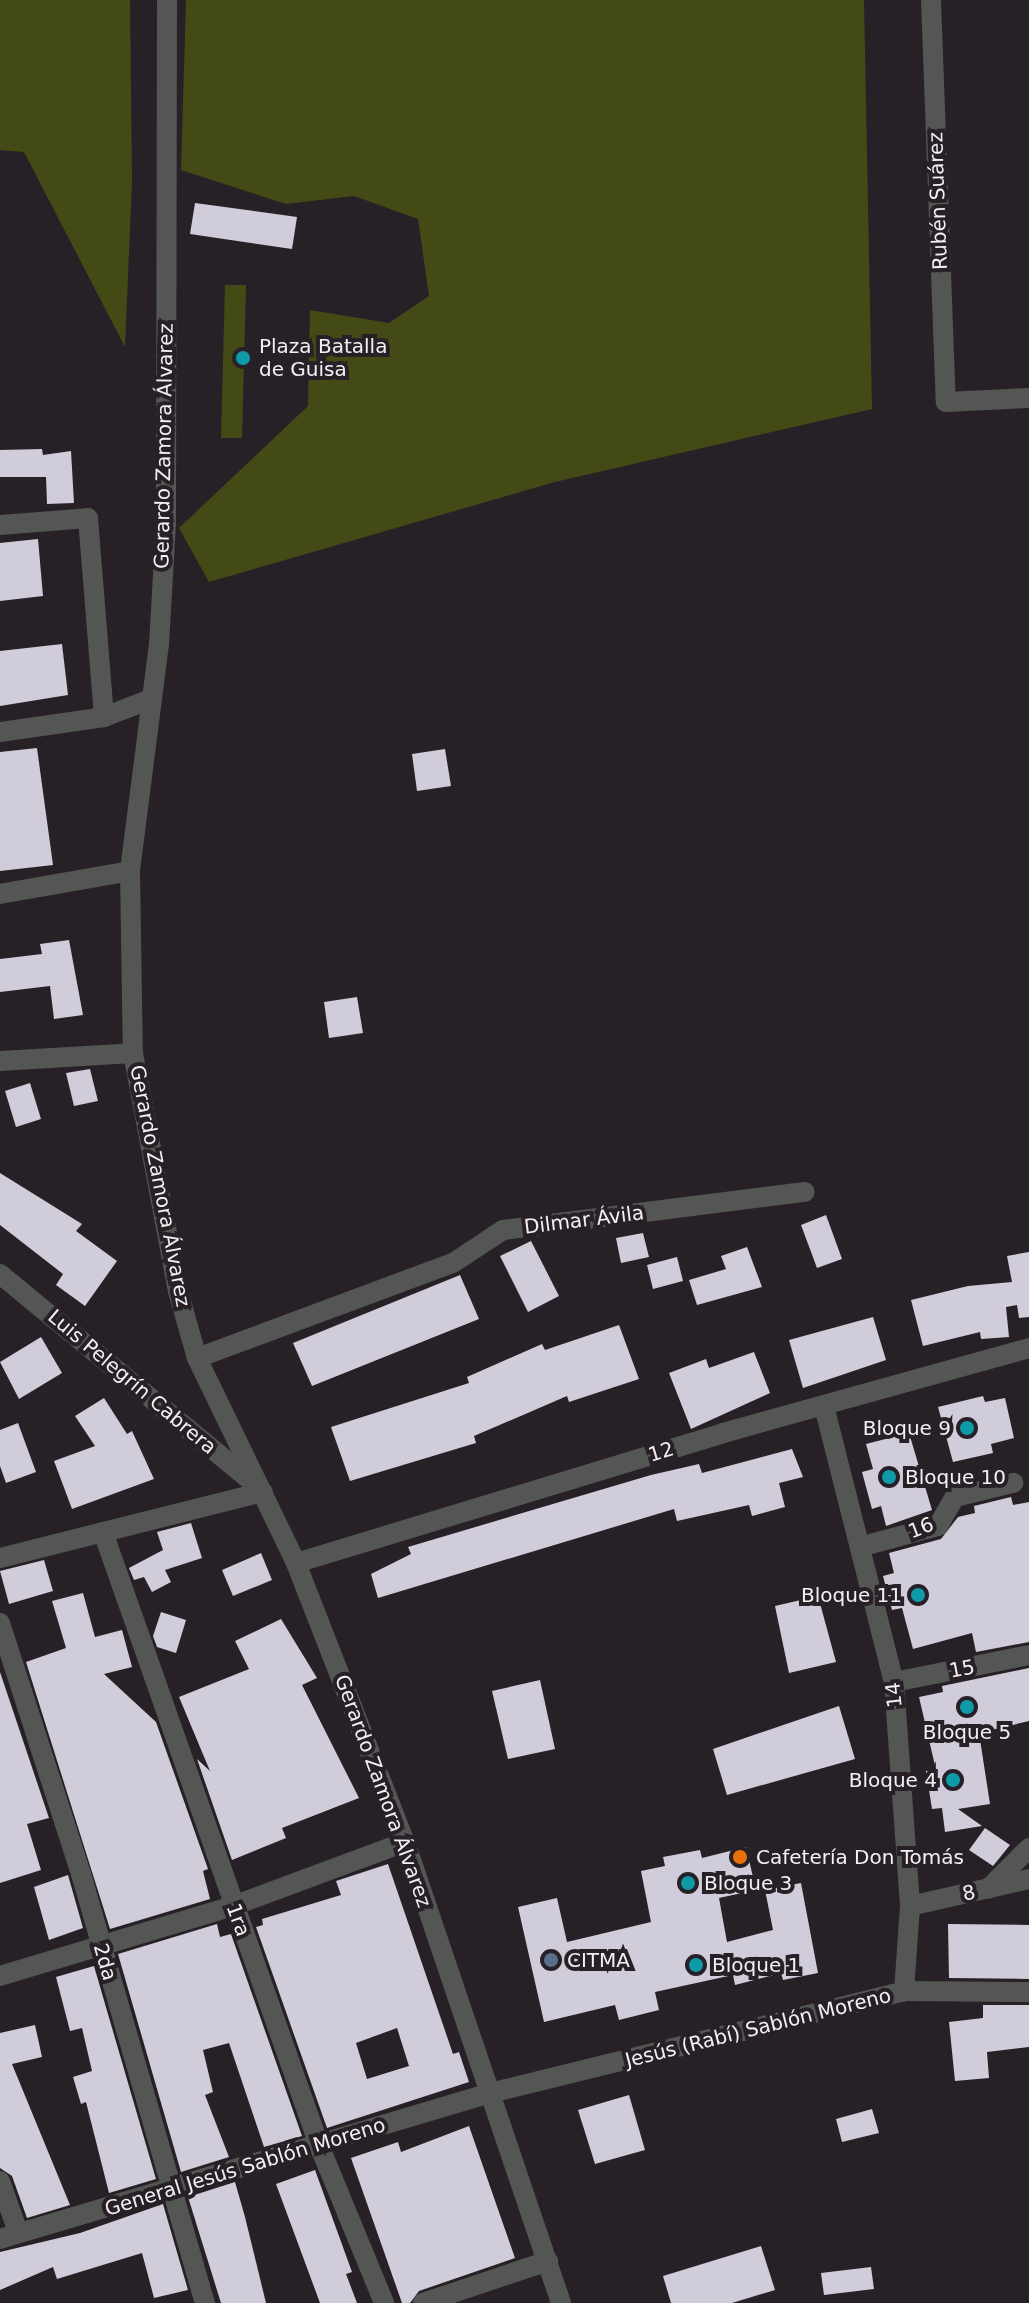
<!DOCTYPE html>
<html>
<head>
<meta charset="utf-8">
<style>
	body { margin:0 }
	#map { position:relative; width:1029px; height:2303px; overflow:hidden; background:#282027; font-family:"DejaVu Sans",sans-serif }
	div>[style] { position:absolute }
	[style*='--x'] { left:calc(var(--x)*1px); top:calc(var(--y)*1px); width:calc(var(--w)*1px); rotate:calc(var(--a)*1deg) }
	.green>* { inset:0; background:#444a15 }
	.building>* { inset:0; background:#d0ccd9 }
	.street>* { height:20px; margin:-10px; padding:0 10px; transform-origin:10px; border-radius:10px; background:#535652 }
	.dots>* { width:22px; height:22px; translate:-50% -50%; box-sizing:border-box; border:4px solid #282027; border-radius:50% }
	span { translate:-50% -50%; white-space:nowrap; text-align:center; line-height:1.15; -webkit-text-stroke:8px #282027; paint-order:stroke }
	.street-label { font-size:20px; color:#f5eff4 }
	.poi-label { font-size:20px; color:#f5eff4 }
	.left { translate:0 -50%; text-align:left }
	.right { translate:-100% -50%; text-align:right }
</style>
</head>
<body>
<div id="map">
	<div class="green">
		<div style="clip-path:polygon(0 0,130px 0,132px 182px,125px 347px,24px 152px,0 150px)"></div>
		<div style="clip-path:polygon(186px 0,864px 0,872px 409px,555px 482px,209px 582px,179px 528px,308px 406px,310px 310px,389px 323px,429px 296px,418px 219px,354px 196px,286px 204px,181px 170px)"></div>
		<div style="clip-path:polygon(225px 285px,246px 285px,242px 438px,221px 438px)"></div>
	</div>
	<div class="building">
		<div style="clip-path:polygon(195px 203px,297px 217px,292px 249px,190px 234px)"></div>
		<div style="clip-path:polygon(42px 449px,43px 455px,71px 451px,74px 503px,47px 504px,46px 477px,0 477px,0 450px)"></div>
		<div style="clip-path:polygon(38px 539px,43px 596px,0 601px,0 543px)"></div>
		<div style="clip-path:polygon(62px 644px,68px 695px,0 706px,0 651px)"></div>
		<div style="clip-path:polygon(37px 748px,53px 865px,0 871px,0 752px)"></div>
		<div style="clip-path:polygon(445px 749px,451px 786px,417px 791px,412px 754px)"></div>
		<div style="clip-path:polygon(69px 940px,83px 1015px,54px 1019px,50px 986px,0 992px,0 959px,42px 954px,40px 944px)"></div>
		<div style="clip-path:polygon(357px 997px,363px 1033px,329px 1038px,324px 1002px)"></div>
		<div style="clip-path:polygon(90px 1069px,98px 1101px,74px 1106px,66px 1073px)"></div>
		<div style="clip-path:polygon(30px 1083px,41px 1119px,16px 1127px,5px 1091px)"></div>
		<div style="clip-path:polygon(0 1173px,82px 1224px,76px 1231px,117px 1261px,85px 1306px,56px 1285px,63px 1274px,0 1225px)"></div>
		<div style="clip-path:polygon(826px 1215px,842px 1259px,817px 1268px,801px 1225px)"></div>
		<div style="clip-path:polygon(643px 1233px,649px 1257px,621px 1263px,616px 1238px)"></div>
		<div style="clip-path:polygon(531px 1241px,559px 1296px,528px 1312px,500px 1256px)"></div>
		<div style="clip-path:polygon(747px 1247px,762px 1287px,697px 1305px,689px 1280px,726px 1269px,721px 1256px)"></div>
		<div style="clip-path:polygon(1029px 1252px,1029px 1317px,1019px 1318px,1017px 1305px,1006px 1307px,1009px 1337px,981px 1339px,980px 1332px,923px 1346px,911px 1300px,968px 1286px,1012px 1282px,1007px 1256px)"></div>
		<div style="clip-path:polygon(677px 1257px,683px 1281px,653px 1289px,647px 1265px)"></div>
		<div style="clip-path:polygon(460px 1275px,479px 1319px,312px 1386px,293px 1343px)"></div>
		<div style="clip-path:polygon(873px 1317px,886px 1360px,803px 1388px,789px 1340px)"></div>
		<div style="clip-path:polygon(619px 1325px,639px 1379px,569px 1402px,567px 1396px,474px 1436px,476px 1443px,350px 1481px,331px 1427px,469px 1383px,467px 1377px,542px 1344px,545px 1350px)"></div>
		<div style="clip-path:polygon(41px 1337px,62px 1373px,19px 1399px,0 1362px)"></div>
		<div style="clip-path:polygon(754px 1352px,770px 1393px,691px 1429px,669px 1373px,706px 1359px,709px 1368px)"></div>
		<div style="clip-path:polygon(983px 1396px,985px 1402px,1005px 1398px,1014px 1438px,991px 1444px,993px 1453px,953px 1462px,938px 1407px)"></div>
		<div style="clip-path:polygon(104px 1398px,127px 1434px,132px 1431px,154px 1479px,72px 1509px,54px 1461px,95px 1446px,75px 1416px)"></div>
		<div style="clip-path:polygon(18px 1423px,36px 1472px,6px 1483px,0 1466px,0 1430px)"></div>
		<div style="clip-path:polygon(909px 1433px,932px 1510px,886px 1526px,881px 1506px,872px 1509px,862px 1472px,873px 1469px,866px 1444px)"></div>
		<div style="clip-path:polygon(792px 1449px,803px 1477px,779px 1483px,785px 1507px,752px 1516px,749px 1505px,677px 1521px,674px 1509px,378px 1598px,371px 1574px,411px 1554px,408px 1547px,651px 1475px,699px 1464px,702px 1473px)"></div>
		<div style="clip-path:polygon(1011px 1497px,1013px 1505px,1029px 1502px,1029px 1642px,976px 1652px,972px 1633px,913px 1649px,902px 1608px,892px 1610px,883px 1576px,894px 1573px,889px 1553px,941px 1539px,958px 1517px,975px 1513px,974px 1506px)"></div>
		<div style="clip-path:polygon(191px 1523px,202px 1558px,165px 1570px,171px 1582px,152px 1592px,144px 1577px,134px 1580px,129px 1568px,163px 1550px,157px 1532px)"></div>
		<div style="clip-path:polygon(261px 1553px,272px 1580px,233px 1596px,222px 1570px)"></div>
		<div style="clip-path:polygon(44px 1560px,53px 1591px,9px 1604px,0 1571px)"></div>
		<div style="clip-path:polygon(83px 1593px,95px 1637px,122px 1630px,132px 1667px,104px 1674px,156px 1722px,208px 1869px,203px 1871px,210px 1899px,110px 1929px,26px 1662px,66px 1648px,52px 1601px)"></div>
		<div style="clip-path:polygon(818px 1596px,836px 1662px,789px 1673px,775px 1606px)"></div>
		<div style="clip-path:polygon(161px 1612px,186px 1620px,176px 1653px,157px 1647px,153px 1636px)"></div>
		<div style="clip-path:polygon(281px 1619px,317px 1678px,302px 1685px,359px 1798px,282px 1828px,286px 1838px,232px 1860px,197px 1759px,210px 1771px,179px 1697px,249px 1669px,235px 1641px)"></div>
		<div style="clip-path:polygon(1029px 1668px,1029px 1721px,979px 1733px,990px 1804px,958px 1809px,982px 1826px,945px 1832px,942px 1808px,932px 1809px,926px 1771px,936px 1770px,919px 1697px,943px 1692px,942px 1686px)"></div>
		<div style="clip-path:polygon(0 1672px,49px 1818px,27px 1824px,41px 1870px,0 1883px)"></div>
		<div style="clip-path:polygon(540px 1680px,555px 1749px,508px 1759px,492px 1691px)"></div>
		<div style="clip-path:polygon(839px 1706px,855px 1759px,727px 1795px,713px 1749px)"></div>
		<div style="clip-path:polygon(985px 1828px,1010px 1845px,993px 1866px,969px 1850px)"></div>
		<div style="clip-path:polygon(746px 1847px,756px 1890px,719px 1898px,727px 1942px,773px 1930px,765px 1890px,801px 1883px,818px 1973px,783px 1980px,781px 1973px,735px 1985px,733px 1975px,655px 1992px,659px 2010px,619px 2020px,615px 2005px,544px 2022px,518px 1907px,557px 1898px,567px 1942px,651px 1922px,641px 1871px,665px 1866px,663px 1857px,700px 1850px,702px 1858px)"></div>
		<div style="clip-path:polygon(evenodd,388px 1864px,453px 2054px,459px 2052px,469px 2082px,327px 2128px,256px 1927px,263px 1925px,262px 1919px,341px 1895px,336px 1881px,388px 1864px,397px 2028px,409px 2066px,367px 2079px,356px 2043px,397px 2028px)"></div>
		<div style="clip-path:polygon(68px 1875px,83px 1928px,49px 1940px,34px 1887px)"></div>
		<div style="clip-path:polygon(217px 1924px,220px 1937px,231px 1934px,302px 2136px,264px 2147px,229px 2043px,203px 2050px,213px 2092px,205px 2095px,229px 2157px,181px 2172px,118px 1954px)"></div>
		<div style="clip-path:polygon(948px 1924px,1029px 1925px,1029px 1979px,949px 1978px)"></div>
		<div style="clip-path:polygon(94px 1966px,156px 2179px,109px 2193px,86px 2102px,81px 2104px,73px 2077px,92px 2071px,82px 2028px,70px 2031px,56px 1977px)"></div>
		<div style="clip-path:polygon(983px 2005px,1029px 2005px,1029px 2047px,987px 2052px,989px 2078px,955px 2081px,949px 2022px,983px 2018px)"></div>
		<div style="clip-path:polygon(35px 2025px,42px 2057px,12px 2064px,70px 2205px,27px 2218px,12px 2176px,0 2168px,0 2033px)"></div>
		<div style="clip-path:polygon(629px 2095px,645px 2150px,595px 2164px,578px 2110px)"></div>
		<div style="clip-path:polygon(872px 2109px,879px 2133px,842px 2142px,836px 2119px)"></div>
		<div style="clip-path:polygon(469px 2126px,515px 2258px,419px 2291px,410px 2303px,402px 2303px,351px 2158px,398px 2142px,401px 2152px)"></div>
		<div style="clip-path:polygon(315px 2170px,352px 2272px,346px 2274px,357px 2303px,320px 2303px,276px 2184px)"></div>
		<div style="clip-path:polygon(235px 2182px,245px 2217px,266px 2303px,221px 2303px,188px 2197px)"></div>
		<div style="clip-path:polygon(163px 2204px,188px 2290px,154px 2298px,142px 2253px,57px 2279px,53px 2267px,0 2290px,0 2252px,80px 2233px)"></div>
		<div style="clip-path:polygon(761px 2246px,775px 2290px,732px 2303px,671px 2303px,663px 2276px)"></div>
		<div style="clip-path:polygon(871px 2267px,874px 2289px,824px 2295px,821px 2273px)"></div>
	</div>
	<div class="street">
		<div style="--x:167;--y:0;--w:523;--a:90.11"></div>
		<div style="--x:166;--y:523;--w:121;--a:93.3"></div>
		<div style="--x:159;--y:644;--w:229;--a:97.3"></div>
		<div style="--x:130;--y:871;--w:182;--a:89.1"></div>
		<div style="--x:133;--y:1053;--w:242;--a:79.3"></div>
		<div style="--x:178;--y:1291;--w:70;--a:74.2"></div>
		<div style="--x:197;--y:1358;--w:228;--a:64.2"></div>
		<div style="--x:296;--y:1563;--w:300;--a:68.7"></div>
		<div style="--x:405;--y:1842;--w:487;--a:71.3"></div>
		<div style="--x:931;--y:0;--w:402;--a:87.9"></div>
		<div style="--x:946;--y:402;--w:83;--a:-2.8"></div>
		<div style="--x:0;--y:525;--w:88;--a:-4.5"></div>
		<div style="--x:88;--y:518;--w:200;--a:85.4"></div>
		<div style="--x:0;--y:732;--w:105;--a:-8.2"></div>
		<div style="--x:104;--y:717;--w:47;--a:-21.1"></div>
		<div style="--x:0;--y:894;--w:132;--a:-10"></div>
		<div style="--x:0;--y:1061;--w:133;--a:-3.4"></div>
		<div style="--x:0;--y:1274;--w:333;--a:39.5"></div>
		<div style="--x:197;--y:1358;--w:273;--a:-20.4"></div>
		<div style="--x:453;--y:1263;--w:60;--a:-33.4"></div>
		<div style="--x:503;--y:1230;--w:304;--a:-7.2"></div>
		<div style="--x:824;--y:1406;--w:285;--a:75.8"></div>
		<div style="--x:894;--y:1682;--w:225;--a:85.9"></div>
		<div style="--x:910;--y:1906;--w:86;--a:94"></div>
		<div style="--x:103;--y:1532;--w:650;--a:70.59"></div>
		<div style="--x:319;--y:2145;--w:171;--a:67.6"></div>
		<div style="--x:863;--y:1546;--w:78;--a:-14.9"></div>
		<div style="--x:938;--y:1526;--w:34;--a:-60"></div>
		<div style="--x:955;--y:1497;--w:60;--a:-13.6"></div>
		<div style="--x:0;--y:1558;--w:271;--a:-14.1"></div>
		<div style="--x:296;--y:1563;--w:446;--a:-16.9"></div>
		<div style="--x:723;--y:1433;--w:318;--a:-15.5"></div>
		<div style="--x:0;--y:1623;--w:264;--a:72.1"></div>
		<div style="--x:81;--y:1874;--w:447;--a:73.9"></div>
		<div style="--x:894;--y:1682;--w:138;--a:-11.3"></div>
		<div style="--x:988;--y:1889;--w:58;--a:-45"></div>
		<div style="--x:910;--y:1906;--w:122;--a:-12.8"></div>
		<div style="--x:0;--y:1976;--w:243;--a:-16.7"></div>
		<div style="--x:233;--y:1906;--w:184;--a:-20.4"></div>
		<div style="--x:0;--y:2181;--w:54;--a:70.6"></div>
		<div style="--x:0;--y:2239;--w:511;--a:-16.59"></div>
		<div style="--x:490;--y:2093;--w:428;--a:-13.8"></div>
		<div style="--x:906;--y:1991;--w:123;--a:0.5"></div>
		<div style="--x:423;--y:2303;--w:132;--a:-18.6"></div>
	</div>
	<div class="dots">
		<div style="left:243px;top:358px;background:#0f9aa8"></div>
		<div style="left:967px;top:1428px;background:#0f9aa8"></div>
		<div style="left:889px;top:1477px;background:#0f9aa8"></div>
		<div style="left:918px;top:1595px;background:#0f9aa8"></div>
		<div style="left:967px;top:1707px;background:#0f9aa8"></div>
		<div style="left:953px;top:1780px;background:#0f9aa8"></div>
		<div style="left:740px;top:1857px;background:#e8710a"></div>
		<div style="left:688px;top:1883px;background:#0f9aa8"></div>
		<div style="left:551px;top:1960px;background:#5c6f8a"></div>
		<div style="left:696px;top:1965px;background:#0f9aa8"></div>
	</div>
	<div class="street-label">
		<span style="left:938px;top:201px;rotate:-92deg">Rubén Suárez</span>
		<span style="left:164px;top:446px;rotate:-89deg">Gerardo Zamora Álvarez</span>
		<span style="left:160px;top:1186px;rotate:79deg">Gerardo Zamora Álvarez</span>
		<span style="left:584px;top:1220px;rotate:-7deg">Dilmar Ávila</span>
		<span style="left:132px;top:1382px;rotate:40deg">Luis Pelegrín Cabrera</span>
		<span style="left:661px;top:1452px;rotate:-17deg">12</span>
		<span style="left:921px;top:1528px;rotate:-21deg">16</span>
		<span style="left:962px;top:1669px;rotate:-11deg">15</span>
		<span style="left:894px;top:1695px;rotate:-96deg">14</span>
		<span style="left:383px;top:1791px;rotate:70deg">Gerardo Zamora Álvarez</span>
		<span style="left:969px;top:1893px;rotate:-12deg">8</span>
		<span style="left:238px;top:1920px;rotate:70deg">1ra</span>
		<span style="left:105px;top:1962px;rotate:74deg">2da</span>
		<span style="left:758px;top:2028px;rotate:-14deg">Jesús (Rabí) Sablón Moreno</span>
		<span style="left:245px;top:2167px;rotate:-17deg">General Jesús Sablón Moreno</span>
	</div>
	<div class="poi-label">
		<span class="left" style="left:259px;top:358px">Plaza Batalla<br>de Guisa</span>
		<span class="right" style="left:951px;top:1428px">Bloque 9</span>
		<span class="left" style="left:905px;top:1477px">Bloque 10</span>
		<span class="right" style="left:902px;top:1595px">Bloque 11</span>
		<span style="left:967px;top:1732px">Bloque 5</span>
		<span class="right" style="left:937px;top:1780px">Bloque 4</span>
		<span class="left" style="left:756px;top:1857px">Cafetería Don Tomás</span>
		<span class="left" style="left:704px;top:1883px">Bloque 3</span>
		<span class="left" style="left:567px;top:1960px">CITMA</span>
		<span class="left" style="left:712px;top:1965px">Bloque 1</span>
	</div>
</div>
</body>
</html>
